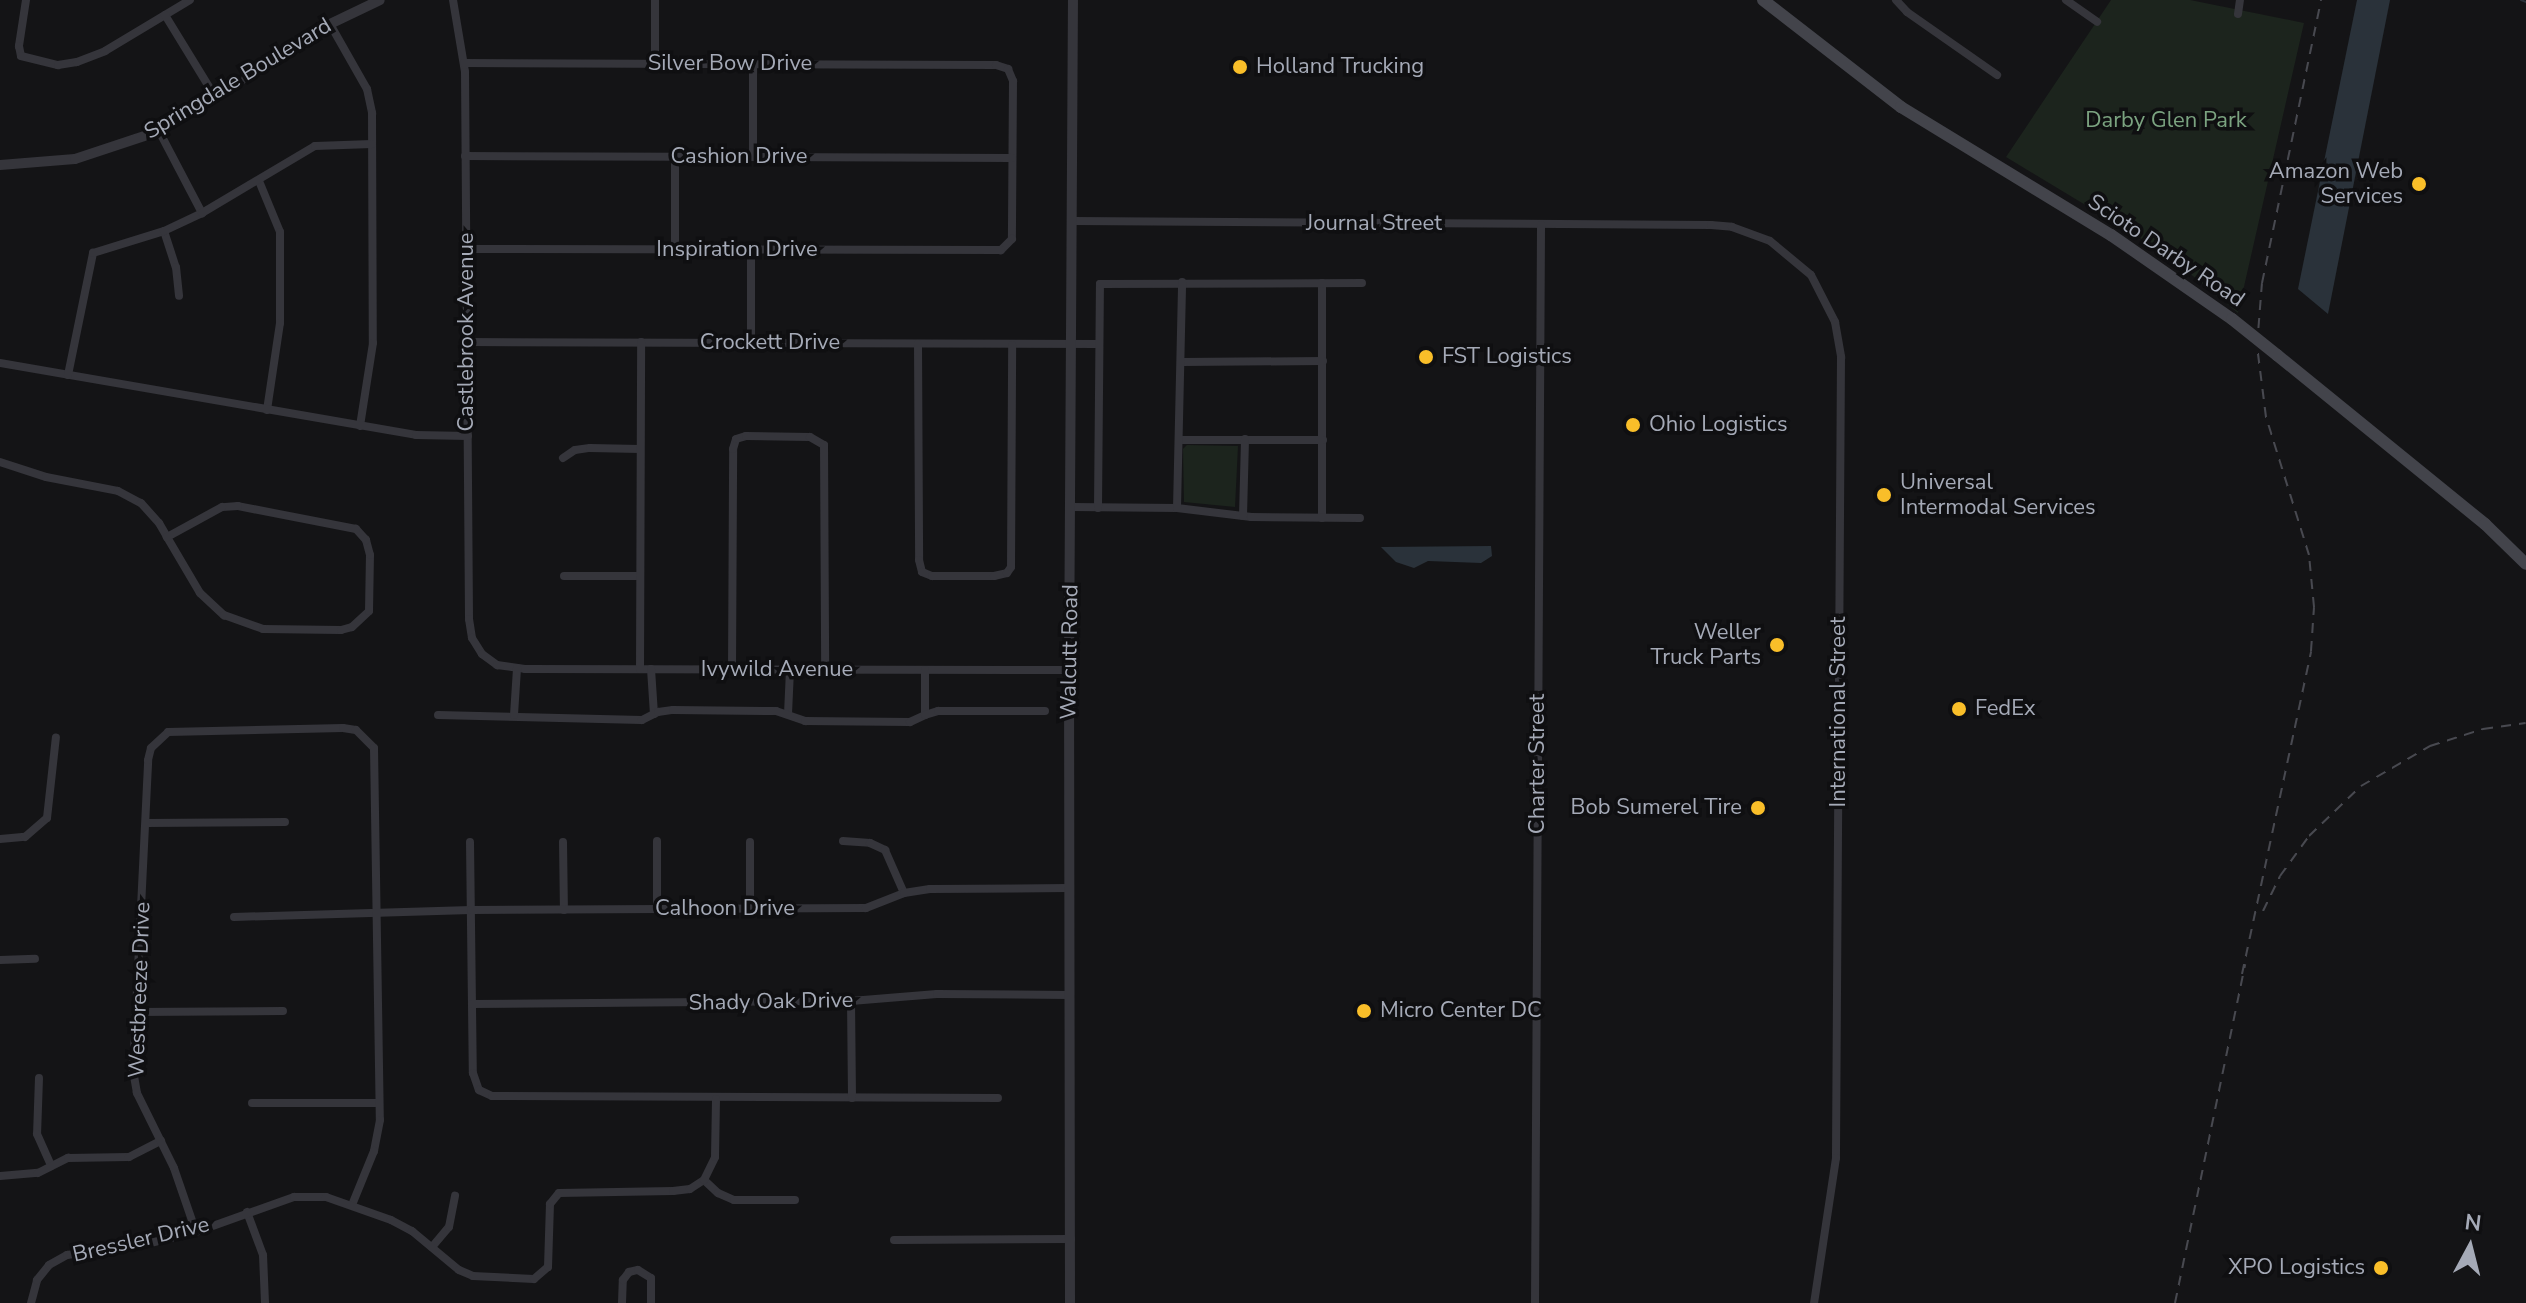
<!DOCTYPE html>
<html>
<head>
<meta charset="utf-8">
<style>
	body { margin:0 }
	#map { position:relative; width:2526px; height:1303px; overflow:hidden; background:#141416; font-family:"Nunito Sans",sans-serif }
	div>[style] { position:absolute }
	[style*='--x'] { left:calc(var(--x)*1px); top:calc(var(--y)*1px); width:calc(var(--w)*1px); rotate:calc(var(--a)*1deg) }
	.green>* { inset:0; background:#1c241d }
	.water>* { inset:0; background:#2a323a }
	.stream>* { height:2px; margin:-1px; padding:0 1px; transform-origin:1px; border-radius:1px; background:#2a323a }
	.minor>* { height:8px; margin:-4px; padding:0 4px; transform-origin:4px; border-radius:4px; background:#35353b }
	.tertiary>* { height:10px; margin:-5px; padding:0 5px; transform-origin:5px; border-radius:5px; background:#35353b }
	.secondary>* { height:12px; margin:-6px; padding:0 6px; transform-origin:6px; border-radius:6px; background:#43444b }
	.rail>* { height:2px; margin-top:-1px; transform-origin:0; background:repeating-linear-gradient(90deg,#484950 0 10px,transparent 0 18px) }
	.secondary-bridge>* { height:12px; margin:-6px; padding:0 6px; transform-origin:6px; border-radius:6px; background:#43444b }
	.dots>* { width:22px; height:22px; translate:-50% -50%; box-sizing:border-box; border:4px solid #0f0f11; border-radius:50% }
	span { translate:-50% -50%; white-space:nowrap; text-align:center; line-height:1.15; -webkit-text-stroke:7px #0f0f11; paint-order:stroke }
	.street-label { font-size:22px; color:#a5aab7 }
	.poi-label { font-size:22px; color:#a5aab7 }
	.left { translate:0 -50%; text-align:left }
	.right { translate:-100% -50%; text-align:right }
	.park-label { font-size:22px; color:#7ba380 }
	.north { position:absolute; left:2430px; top:1207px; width:80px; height:80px; -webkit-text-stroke:6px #0f0f11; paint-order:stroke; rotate:7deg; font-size:22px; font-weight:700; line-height:32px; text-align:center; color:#a5aab7 }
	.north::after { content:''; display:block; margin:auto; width:28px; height:36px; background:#a5aab7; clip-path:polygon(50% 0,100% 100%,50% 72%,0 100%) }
</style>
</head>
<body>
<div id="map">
	<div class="green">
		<div style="clip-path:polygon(2111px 0,2190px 0,2304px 23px,2238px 313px,2165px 253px,2006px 157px)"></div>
		<div style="clip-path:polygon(1187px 445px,1238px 446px,1235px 507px,1184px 502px,1183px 449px)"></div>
	</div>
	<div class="water">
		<div style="clip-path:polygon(2357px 0,2390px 0,2328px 314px,2298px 289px)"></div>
		<div style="clip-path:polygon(1491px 546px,1492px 556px,1481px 563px,1428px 561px,1414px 568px,1396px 562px,1381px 547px)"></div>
	</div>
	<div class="stream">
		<div style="--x:2521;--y:0;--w:5;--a:22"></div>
	</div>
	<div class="minor">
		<div style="--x:26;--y:0;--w:47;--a:98.7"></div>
		<div style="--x:19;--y:46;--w:10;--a:79"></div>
		<div style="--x:21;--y:56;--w:38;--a:14"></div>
		<div style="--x:58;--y:65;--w:19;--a:-9"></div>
		<div style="--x:77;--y:62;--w:30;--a:-21"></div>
		<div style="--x:105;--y:51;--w:99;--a:-31"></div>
		<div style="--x:453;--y:0;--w:73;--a:80.5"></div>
		<div style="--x:465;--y:72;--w:547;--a:89.58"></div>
		<div style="--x:469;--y:619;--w:19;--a:81"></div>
		<div style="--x:472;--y:638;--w:19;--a:58"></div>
		<div style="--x:482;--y:654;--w:19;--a:36"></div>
		<div style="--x:497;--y:665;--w:28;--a:8"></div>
		<div style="--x:525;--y:669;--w:544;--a:0.11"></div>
		<div style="--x:1896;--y:0;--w:16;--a:47"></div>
		<div style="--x:1907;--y:12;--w:110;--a:35"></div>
		<div style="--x:2066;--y:0;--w:38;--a:35"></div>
		<div style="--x:2238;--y:14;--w:14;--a:-82"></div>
		<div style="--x:165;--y:15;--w:94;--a:58.5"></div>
		<div style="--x:330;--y:24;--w:75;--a:60.4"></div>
		<div style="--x:367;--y:89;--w:25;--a:78"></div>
		<div style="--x:372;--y:113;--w:230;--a:89.8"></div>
		<div style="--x:373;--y:343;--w:84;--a:98.9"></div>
		<div style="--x:464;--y:63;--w:532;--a:0.22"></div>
		<div style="--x:996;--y:65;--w:13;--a:18"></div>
		<div style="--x:1008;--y:69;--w:13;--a:67"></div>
		<div style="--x:1013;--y:81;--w:158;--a:90.4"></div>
		<div style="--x:1012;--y:239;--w:16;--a:135"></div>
		<div style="--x:1001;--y:250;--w:535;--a:-179.89"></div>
		<div style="--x:655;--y:63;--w:63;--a:-90"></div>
		<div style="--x:159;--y:131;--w:93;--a:62.3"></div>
		<div style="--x:465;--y:156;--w:547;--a:0.21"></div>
		<div style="--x:753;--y:157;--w:93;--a:-90"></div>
		<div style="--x:259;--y:181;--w:55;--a:67.6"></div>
		<div style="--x:280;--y:232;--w:91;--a:90"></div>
		<div style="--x:280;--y:323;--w:88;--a:98.5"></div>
		<div style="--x:1073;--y:221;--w:638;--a:0.36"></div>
		<div style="--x:1711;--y:225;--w:21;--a:5"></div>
		<div style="--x:1732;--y:227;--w:40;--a:20.2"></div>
		<div style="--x:1770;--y:241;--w:53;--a:39.7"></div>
		<div style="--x:1811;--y:275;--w:53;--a:62.9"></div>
		<div style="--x:1835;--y:322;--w:36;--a:80"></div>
		<div style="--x:1841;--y:357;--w:801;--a:90.36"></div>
		<div style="--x:1836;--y:1158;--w:147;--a:98.6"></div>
		<div style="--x:164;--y:231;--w:38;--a:72"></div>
		<div style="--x:176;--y:267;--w:29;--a:84"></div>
		<div style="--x:675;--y:250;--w:93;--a:-90"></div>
		<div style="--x:751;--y:250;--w:93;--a:90"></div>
		<div style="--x:1322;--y:283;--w:235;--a:90"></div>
		<div style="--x:468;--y:342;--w:631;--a:0.18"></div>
		<div style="--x:918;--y:344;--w:216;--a:89.7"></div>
		<div style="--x:919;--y:560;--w:12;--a:76"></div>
		<div style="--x:922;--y:572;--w:11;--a:22"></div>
		<div style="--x:932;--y:576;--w:62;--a:0"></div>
		<div style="--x:994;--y:576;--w:13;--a:-13"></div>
		<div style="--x:1007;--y:573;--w:7;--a:-56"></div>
		<div style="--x:1011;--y:567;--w:222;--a:-89.7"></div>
		<div style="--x:1182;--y:362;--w:141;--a:-0.4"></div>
		<div style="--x:0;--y:363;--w:422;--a:9.8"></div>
		<div style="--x:416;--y:435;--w:52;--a:1.1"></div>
		<div style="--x:68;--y:375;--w:125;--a:-78.4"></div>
		<div style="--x:93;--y:253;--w:74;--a:-17.2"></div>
		<div style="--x:164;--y:231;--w:42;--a:-25.3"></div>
		<div style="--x:202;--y:213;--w:131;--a:-30.7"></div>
		<div style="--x:315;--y:146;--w:57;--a:-2"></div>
		<div style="--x:1181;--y:440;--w:142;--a:0"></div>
		<div style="--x:563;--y:458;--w:14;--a:-34"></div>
		<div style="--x:575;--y:450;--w:15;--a:-8"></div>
		<div style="--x:590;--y:448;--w:50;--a:1.1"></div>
		<div style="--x:0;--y:462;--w:48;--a:18.1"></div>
		<div style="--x:46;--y:477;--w:73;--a:11"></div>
		<div style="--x:118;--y:491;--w:26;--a:28"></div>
		<div style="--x:141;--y:503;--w:27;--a:48"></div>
		<div style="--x:159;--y:523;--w:16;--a:60"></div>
		<div style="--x:167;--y:537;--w:65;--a:59.5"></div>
		<div style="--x:200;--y:593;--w:33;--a:43"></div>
		<div style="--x:224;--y:615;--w:41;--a:19.7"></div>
		<div style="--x:263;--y:629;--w:78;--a:0.7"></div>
		<div style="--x:341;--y:630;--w:11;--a:-15"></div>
		<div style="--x:352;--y:627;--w:23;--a:-43"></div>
		<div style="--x:369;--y:611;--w:56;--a:-89"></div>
		<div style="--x:370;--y:555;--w:16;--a:-105"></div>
		<div style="--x:366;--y:540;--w:15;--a:-132"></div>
		<div style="--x:356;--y:529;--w:120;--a:-169"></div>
		<div style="--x:238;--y:506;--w:16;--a:176"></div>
		<div style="--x:222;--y:507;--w:63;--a:151.4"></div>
		<div style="--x:1072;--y:507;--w:105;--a:0.5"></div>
		<div style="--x:1177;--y:508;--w:75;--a:6.9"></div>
		<div style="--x:1251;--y:517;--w:109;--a:0.5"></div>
		<div style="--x:1098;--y:508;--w:224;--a:-89.5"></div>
		<div style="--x:1100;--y:284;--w:262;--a:-0.2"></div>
		<div style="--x:1177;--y:508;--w:226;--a:-88.7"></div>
		<div style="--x:1243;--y:516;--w:77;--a:-88.5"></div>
		<div style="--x:564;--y:576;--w:74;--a:0"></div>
		<div style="--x:640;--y:669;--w:327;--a:-89.8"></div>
		<div style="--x:651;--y:669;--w:45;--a:86.2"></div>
		<div style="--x:732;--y:670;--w:221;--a:-89.7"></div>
		<div style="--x:733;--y:449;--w:10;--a:-73"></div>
		<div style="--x:736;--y:439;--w:10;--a:-17"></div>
		<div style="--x:746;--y:436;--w:64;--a:0.9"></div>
		<div style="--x:810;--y:437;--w:16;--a:30"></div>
		<div style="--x:824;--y:445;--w:225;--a:89.7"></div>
		<div style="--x:788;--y:714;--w:44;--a:-87.4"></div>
		<div style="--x:438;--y:715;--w:204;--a:1.4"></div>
		<div style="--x:642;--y:720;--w:18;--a:-27"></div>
		<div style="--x:658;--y:712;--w:15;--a:-8"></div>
		<div style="--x:673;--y:710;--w:103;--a:0.6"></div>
		<div style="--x:776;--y:711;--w:31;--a:19"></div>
		<div style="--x:805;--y:721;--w:105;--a:0.5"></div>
		<div style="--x:910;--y:722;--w:17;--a:-25"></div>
		<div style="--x:925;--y:715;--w:45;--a:-90"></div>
		<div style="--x:514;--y:715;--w:47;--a:-86.3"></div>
		<div style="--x:925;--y:715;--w:14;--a:-17"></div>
		<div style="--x:938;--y:711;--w:107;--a:0"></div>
		<div style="--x:146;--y:823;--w:139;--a:-0.4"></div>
		<div style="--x:0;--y:839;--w:25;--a:-5"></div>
		<div style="--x:25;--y:837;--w:29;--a:-41"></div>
		<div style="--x:47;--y:818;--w:81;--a:-83.7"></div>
		<div style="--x:843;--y:841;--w:27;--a:4"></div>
		<div style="--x:870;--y:843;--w:17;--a:25"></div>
		<div style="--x:885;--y:850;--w:47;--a:66.2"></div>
		<div style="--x:470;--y:842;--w:231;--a:89.3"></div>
		<div style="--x:473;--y:1073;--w:18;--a:71"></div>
		<div style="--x:479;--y:1090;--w:14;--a:25"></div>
		<div style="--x:492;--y:1096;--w:506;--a:0.23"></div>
		<div style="--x:563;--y:842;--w:68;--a:89.2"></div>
		<div style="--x:750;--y:842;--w:67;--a:90"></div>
		<div style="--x:657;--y:909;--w:68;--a:-90"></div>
		<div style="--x:234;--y:917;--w:237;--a:-1.7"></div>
		<div style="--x:471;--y:910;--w:395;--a:-0.3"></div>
		<div style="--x:866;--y:908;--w:41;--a:-21.5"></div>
		<div style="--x:904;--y:893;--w:26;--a:-9"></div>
		<div style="--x:930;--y:889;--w:138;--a:-0.4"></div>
		<div style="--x:0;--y:960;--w:35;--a:-2"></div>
		<div style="--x:851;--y:1001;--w:97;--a:89.4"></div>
		<div style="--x:472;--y:1004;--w:379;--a:-0.5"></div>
		<div style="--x:851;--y:1001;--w:86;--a:-4.7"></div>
		<div style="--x:937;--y:994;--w:133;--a:0.4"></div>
		<div style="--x:136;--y:1012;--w:147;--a:-0.4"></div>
		<div style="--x:39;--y:1078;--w:56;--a:92"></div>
		<div style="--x:37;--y:1134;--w:35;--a:66"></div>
		<div style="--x:252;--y:1103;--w:127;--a:0"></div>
		<div style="--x:0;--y:1176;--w:38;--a:-5"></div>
		<div style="--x:38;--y:1173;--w:34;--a:-27"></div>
		<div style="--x:68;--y:1158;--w:61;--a:-0.9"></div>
		<div style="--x:129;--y:1157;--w:36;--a:-27"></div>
		<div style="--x:704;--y:1180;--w:19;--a:43"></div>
		<div style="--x:718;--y:1193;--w:17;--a:24"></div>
		<div style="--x:734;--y:1200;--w:61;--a:0"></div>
		<div style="--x:247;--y:1212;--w:46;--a:69.6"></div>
		<div style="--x:263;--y:1255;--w:48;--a:87.6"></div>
		<div style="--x:196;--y:1232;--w:68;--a:-109"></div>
		<div style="--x:174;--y:1168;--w:84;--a:-116.3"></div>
		<div style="--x:137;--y:1093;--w:22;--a:-100"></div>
		<div style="--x:133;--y:1071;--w:311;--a:-87.2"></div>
		<div style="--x:148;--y:760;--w:12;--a:-76"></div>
		<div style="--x:151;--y:748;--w:23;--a:-43"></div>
		<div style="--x:168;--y:732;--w:175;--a:-1.3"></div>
		<div style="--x:343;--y:728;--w:13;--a:9"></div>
		<div style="--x:356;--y:730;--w:25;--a:45"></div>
		<div style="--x:374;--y:748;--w:372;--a:89.1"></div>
		<div style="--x:380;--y:1120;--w:32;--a:101"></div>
		<div style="--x:374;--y:1151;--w:58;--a:112.2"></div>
		<div style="--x:894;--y:1240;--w:177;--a:-0.3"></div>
		<div style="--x:432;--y:1247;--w:26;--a:-50"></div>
		<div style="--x:449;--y:1227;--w:32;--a:-79"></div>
		<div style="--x:31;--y:1303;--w:24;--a:-75"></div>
		<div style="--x:37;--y:1280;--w:19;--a:-51"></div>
		<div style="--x:49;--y:1265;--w:21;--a:-29"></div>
		<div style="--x:67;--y:1255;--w:80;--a:-7.9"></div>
		<div style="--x:146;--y:1244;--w:51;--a:-13.5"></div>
		<div style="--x:196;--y:1232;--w:104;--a:-19.7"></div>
		<div style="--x:294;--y:1197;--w:32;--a:0"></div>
		<div style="--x:326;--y:1197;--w:69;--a:19.5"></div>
		<div style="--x:391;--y:1220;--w:24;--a:28"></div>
		<div style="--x:412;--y:1231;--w:61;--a:39.7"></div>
		<div style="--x:459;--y:1270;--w:15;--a:23"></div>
		<div style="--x:473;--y:1276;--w:61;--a:2.8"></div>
		<div style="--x:534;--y:1279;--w:18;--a:-41"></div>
		<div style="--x:548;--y:1267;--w:63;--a:-88.2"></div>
		<div style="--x:550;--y:1204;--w:14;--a:-51"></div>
		<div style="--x:559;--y:1193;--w:114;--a:-1"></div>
		<div style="--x:673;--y:1191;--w:17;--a:-7"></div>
		<div style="--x:690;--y:1189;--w:17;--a:-33"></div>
		<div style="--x:704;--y:1180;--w:25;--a:-64"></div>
		<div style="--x:715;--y:1157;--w:58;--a:-89"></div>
		<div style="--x:622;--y:1303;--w:23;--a:-88"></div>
		<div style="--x:623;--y:1280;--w:10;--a:-53"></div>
		<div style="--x:629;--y:1272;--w:9;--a:-13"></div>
		<div style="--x:638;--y:1270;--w:15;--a:32"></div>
		<div style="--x:651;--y:1278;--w:25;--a:90"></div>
		<div style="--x:1535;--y:1303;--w:1078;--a:-89.68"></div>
	</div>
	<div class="tertiary">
		<div style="--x:0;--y:165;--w:75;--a:-4.6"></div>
		<div style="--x:75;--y:159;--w:89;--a:-18.4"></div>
		<div style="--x:159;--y:131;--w:202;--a:-32"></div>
		<div style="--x:330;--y:24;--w:55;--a:-25.6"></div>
		<div style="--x:1070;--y:1303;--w:633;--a:-90.09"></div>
		<div style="--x:1069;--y:670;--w:670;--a:-89.66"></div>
	</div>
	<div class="secondary">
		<div style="--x:1763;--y:0;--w:175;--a:37.8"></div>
		<div style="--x:1901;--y:107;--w:246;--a:31.4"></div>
		<div style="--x:2111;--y:235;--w:147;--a:34.8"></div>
		<div style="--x:2277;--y:355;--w:268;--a:39.1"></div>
		<div style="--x:2485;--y:524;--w:57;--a:44.3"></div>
	</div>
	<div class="rail">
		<div style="--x:2263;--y:911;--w:39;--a:-64"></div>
		<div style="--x:2280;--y:876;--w:49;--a:-54.1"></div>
		<div style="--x:2309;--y:836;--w:72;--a:-43.9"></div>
		<div style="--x:2361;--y:786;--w:80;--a:-30.1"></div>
		<div style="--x:2430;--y:746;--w:56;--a:-17.8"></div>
		<div style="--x:2483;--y:729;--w:43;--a:-7.9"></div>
		<div style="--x:2242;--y:974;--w:330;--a:-77.9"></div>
		<div style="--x:2311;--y:651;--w:44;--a:-86.1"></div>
		<div style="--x:2314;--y:607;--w:52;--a:-95.5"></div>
		<div style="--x:2309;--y:555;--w:145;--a:-107.3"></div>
		<div style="--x:2266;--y:417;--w:72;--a:-97.2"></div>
		<div style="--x:2257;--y:346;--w:63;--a:-85.5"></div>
		<div style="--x:2262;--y:283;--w:289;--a:-78.2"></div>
		<div style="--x:2175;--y:1303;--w:346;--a:-78.3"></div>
	</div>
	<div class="secondary-bridge">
		<div style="--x:2232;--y:319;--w:58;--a:38.7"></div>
	</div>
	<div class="dots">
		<div style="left:1240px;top:67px;background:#f9be29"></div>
		<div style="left:2419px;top:184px;background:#f9be29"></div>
		<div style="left:1426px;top:357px;background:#f9be29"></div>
		<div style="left:1633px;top:425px;background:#f9be29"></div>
		<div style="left:1884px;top:495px;background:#f9be29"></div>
		<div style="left:1777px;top:645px;background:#f9be29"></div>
		<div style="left:1959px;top:709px;background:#f9be29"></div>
		<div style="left:1758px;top:808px;background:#f9be29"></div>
		<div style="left:1364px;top:1011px;background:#f9be29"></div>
		<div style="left:2381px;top:1268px;background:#f9be29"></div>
	</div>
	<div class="street-label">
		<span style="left:730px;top:64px">Silver Bow Drive</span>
		<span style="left:238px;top:79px;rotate:-31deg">Springdale Boulevard</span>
		<span style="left:739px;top:157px">Cashion Drive</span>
		<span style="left:1374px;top:224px">Journal Street</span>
		<span style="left:737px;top:250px">Inspiration Drive</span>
		<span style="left:2166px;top:251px;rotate:34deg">Scioto Darby Road</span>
		<span style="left:467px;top:332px;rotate:-90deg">Castlebrook Avenue</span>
		<span style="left:770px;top:343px">Crockett Drive</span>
		<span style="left:1070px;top:652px;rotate:-89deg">Walcutt Road</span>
		<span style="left:777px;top:670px">Ivywild Avenue</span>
		<span style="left:1839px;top:712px;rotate:-90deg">International Street</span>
		<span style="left:1538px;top:764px;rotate:-90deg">Charter Street</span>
		<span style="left:725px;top:909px">Calhoon Drive</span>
		<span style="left:140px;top:990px;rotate:-88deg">Westbreeze Drive</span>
		<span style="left:771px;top:1002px;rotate:-1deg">Shady Oak Drive</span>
		<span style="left:141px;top:1240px;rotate:-13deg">Bressler Drive</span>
	</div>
	<div class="poi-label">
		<span class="left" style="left:1256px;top:67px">Holland Trucking</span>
		<span class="right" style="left:2403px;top:184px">Amazon Web<br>Services</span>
		<span class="left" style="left:1442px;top:357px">FST Logistics</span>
		<span class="left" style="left:1649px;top:425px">Ohio Logistics</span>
		<span class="left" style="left:1900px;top:495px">Universal<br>Intermodal Services</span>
		<span class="right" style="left:1761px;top:645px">Weller<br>Truck Parts</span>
		<span class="left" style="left:1975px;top:709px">FedEx</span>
		<span class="right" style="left:1742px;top:808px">Bob Sumerel Tire</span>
		<span class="left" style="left:1380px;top:1011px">Micro Center DC</span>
		<span class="right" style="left:2365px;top:1268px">XPO Logistics</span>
	</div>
	<div class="park-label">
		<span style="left:2166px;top:121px">Darby Glen Park</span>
	</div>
	<div class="north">N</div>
</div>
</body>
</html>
